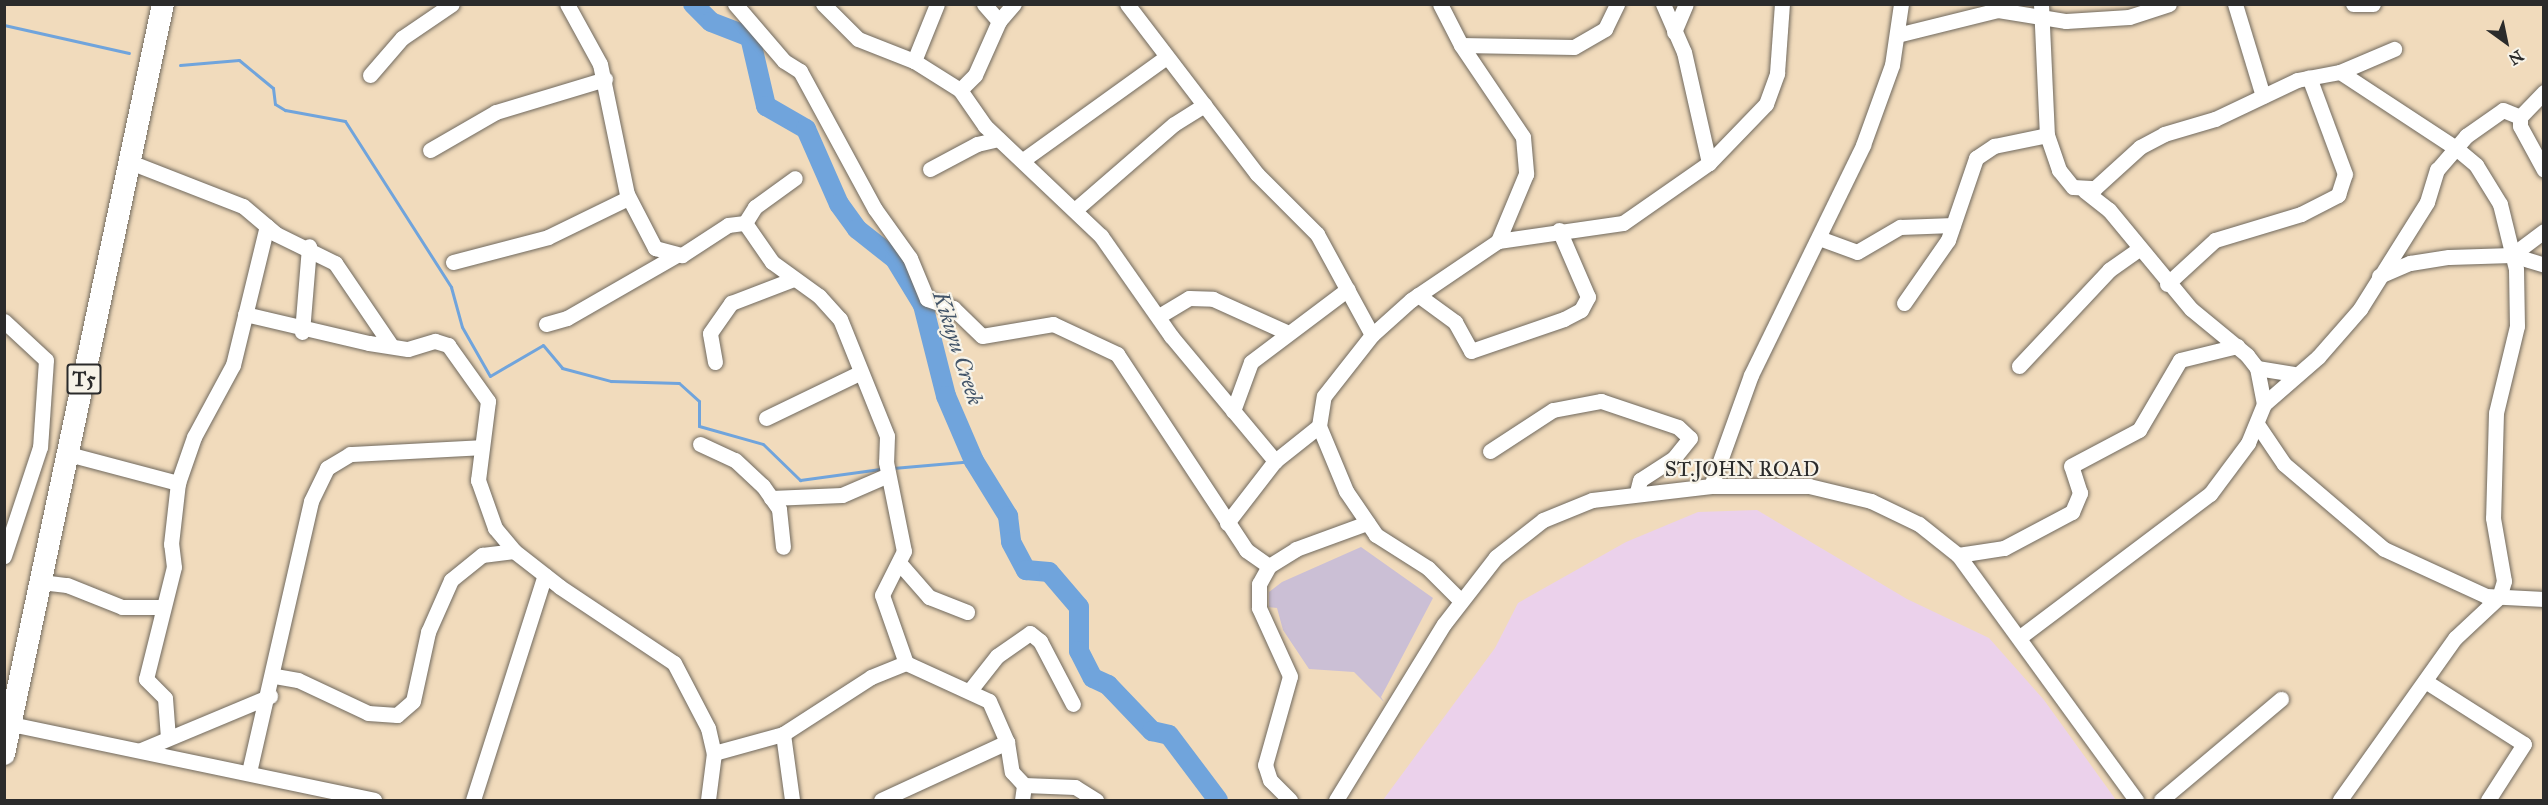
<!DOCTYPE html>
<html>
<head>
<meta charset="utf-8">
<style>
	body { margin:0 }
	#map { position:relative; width:2548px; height:805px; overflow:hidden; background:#f1dbbc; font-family:"IM FELL Great Primer",serif }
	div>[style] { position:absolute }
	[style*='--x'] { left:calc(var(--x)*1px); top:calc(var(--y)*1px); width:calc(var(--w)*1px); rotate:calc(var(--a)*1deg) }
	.built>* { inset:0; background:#ebd1eb }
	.industrial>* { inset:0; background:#cbbfd5 }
	.stream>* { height:3px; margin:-1.5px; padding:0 1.5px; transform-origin:1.5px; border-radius:1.5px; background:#70a4dc }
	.river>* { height:20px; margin:-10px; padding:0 10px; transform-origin:10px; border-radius:10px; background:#70a4dc }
	.roads { filter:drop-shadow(0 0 2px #70695e) drop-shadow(0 0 2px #70695e) }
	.minor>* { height:15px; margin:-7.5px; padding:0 7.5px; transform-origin:7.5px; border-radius:7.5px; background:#fff }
	.highway>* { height:22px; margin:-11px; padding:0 11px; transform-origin:11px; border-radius:11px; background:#fff }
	span { translate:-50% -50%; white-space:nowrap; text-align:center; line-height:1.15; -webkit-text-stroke:4.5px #f7f3e8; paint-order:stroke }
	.shield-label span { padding:2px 4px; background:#f7f3e8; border:2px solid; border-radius:4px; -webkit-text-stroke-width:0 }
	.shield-label { font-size:20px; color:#2b2b2b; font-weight:700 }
	.street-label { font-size:21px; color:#2b2b2b }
	.water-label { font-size:22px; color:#435569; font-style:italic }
	.frame { position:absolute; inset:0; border:6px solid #2b2b2b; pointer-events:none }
	.north { position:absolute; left:2476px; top:12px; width:60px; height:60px; -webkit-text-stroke:4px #f7f3e8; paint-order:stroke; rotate:147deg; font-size:16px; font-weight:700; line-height:24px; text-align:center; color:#2b2b2b }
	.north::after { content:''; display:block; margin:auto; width:21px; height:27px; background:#2b2b2b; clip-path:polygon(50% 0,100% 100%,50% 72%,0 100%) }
</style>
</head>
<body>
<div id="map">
	<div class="built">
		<div style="clip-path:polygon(1757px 510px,1907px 599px,1989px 638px,2044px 700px,2116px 800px,1383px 800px,1495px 648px,1518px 603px,1626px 542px,1698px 512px)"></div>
	</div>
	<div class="industrial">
		<div style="clip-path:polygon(1361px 547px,1433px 598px,1381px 697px,1384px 702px,1354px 672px,1309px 669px,1283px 630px,1277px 608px,1269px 607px,1269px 592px,1282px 582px)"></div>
	</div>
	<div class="stream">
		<div style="--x:4;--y:25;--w:128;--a:12.6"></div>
		<div style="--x:180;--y:65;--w:59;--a:-4.8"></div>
		<div style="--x:239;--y:60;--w:44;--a:39.5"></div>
		<div style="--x:273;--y:88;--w:16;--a:83"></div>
		<div style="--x:275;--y:104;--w:12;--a:31"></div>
		<div style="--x:285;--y:110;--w:61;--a:10.4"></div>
		<div style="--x:345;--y:121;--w:197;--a:57.4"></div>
		<div style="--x:451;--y:287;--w:41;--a:74.6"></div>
		<div style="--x:462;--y:327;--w:56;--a:60.3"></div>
		<div style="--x:490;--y:376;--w:61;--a:-30.3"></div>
		<div style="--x:543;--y:345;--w:30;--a:50"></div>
		<div style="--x:562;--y:368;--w:51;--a:14.9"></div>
		<div style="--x:611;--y:381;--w:68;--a:1.7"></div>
		<div style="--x:679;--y:383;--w:27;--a:42"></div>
		<div style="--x:699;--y:401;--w:25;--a:90"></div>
		<div style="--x:699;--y:426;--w:66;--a:15.7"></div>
		<div style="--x:763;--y:444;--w:52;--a:44.2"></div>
		<div style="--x:800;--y:480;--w:81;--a:-7.8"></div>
		<div style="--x:893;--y:468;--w:81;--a:-4.9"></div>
	</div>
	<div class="river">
		<div style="--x:693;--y:4;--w:25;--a:45"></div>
		<div style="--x:711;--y:22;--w:42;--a:21"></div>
		<div style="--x:750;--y:37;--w:71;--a:76.9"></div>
		<div style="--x:766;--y:106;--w:46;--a:29.9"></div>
		<div style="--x:806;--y:129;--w:82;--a:66.3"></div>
		<div style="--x:839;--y:204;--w:31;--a:54"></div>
		<div style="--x:857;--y:229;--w:48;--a:38.3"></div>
		<div style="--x:895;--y:259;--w:54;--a:58.7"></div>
		<div style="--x:923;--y:305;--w:94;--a:75.8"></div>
		<div style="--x:946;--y:396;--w:71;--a:66.7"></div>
		<div style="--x:974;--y:461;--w:65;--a:58.3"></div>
		<div style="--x:1008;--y:516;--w:26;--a:83"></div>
		<div style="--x:1011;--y:542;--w:32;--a:62"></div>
		<div style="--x:1026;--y:570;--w:23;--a:5"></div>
		<div style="--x:1049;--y:572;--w:46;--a:49.4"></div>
		<div style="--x:1079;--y:607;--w:44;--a:90"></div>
		<div style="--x:1079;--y:651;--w:30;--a:63"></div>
		<div style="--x:1093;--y:678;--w:17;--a:25"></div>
		<div style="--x:1108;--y:685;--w:64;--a:46.3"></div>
		<div style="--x:1152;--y:731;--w:17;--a:13"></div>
		<div style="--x:1169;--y:735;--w:81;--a:53"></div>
	</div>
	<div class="roads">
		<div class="minor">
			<div style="--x:567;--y:4;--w:68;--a:61.2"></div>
			<div style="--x:600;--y:64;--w:133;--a:78.3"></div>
			<div style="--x:627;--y:194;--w:61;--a:62.6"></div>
			<div style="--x:655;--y:248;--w:28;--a:15"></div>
			<div style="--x:682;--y:255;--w:55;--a:-33.1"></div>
			<div style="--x:728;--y:225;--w:17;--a:-7"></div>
			<div style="--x:745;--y:223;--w:47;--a:55.3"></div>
			<div style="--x:772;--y:262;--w:58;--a:35.9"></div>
			<div style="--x:819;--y:296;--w:31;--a:48"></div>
			<div style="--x:840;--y:319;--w:126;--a:68.1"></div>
			<div style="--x:887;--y:436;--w:26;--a:92"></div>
			<div style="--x:886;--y:462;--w:91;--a:78.6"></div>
			<div style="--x:904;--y:551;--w:49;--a:116.6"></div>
			<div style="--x:882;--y:595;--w:72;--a:70.6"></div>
			<div style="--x:735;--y:4;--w:75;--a:49.3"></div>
			<div style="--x:784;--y:61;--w:19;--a:32"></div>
			<div style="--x:800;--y:71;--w:157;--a:61.5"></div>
			<div style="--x:875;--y:209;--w:60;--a:54.5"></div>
			<div style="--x:910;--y:258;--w:44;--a:67.5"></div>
			<div style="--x:927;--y:299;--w:28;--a:19"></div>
			<div style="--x:953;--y:308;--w:40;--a:44"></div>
			<div style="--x:982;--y:336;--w:72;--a:-9.6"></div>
			<div style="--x:1053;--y:324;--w:71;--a:25.1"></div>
			<div style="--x:1117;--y:354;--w:235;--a:56.6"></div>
			<div style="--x:1246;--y:550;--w:28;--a:35"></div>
			<div style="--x:823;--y:4;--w:49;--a:45"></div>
			<div style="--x:858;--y:39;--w:60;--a:21.4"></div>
			<div style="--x:914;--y:61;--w:54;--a:32.2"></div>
			<div style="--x:960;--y:90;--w:44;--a:55.2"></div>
			<div style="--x:985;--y:126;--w:160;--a:43.5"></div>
			<div style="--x:1101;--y:236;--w:122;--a:55"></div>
			<div style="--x:1171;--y:336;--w:163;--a:50.2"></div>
			<div style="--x:984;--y:4;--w:23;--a:49"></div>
			<div style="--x:1127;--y:4;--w:214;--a:52.6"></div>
			<div style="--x:1257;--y:174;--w:85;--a:45"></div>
			<div style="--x:1317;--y:234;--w:115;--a:61.4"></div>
			<div style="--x:1440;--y:4;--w:46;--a:62.9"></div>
			<div style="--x:1461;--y:45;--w:111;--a:56"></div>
			<div style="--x:1523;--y:137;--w:37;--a:85"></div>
			<div style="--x:1526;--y:174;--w:73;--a:112.7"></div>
			<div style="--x:1663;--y:4;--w:52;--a:66.4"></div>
			<div style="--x:1684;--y:52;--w:114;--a:77.3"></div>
			<div style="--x:2041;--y:4;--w:131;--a:87.4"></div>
			<div style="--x:2047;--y:135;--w:37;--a:71"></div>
			<div style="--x:2059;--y:170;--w:22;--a:51"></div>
			<div style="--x:2073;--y:187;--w:22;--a:3"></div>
			<div style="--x:2095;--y:188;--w:61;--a:-42.3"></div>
			<div style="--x:2140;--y:147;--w:27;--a:-28"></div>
			<div style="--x:2164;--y:134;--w:53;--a:-16.4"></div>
			<div style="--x:2215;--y:119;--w:91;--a:-25.4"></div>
			<div style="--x:2297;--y:80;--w:44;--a:-10.5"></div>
			<div style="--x:2340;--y:72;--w:140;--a:33.3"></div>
			<div style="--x:2457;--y:149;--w:25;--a:40"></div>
			<div style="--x:2476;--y:165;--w:46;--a:58.4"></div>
			<div style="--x:2500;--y:204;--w:67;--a:76.2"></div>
			<div style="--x:2516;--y:269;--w:57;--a:89"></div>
			<div style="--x:2517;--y:326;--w:89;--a:103.6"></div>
			<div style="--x:2496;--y:413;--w:105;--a:91.6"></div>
			<div style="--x:2493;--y:518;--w:64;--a:80.1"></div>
			<div style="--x:2504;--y:581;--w:17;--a:107"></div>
			<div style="--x:2499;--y:597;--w:60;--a:137"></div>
			<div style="--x:2455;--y:638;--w:199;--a:125.4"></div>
			<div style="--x:2235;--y:4;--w:96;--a:73.1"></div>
			<div style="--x:2353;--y:4;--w:20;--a:0"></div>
			<div style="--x:1674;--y:32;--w:30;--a:-67"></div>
			<div style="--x:1897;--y:35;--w:104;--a:-13.9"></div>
			<div style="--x:1998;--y:10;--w:69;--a:9.2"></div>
			<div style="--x:2066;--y:21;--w:63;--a:-3.6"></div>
			<div style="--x:2129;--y:17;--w:42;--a:-18"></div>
			<div style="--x:1461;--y:45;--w:113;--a:1"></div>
			<div style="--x:1574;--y:47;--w:36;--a:-30"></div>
			<div style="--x:1605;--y:29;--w:28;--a:-64"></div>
			<div style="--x:914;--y:61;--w:61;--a:-68"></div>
			<div style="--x:2340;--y:72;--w:59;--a:-23.1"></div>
			<div style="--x:370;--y:75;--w:49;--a:-49.1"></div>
			<div style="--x:402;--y:38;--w:60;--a:-34.2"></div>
			<div style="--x:960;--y:90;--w:21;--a:-45"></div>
			<div style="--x:975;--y:75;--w:59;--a:-66"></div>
			<div style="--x:999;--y:21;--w:23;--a:-49"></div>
			<div style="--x:2544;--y:92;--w:35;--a:134"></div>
			<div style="--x:2520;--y:117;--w:9;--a:90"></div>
			<div style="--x:2520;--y:126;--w:50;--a:61.4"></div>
			<div style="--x:430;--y:150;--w:76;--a:-29.9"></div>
			<div style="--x:496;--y:112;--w:114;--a:-16.8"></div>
			<div style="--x:1023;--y:160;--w:175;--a:-35.7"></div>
			<div style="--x:130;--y:162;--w:121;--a:21.3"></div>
			<div style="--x:243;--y:206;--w:43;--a:40.3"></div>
			<div style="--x:276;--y:234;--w:66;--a:26.2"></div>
			<div style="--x:335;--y:263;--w:98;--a:55.8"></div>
			<div style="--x:930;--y:169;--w:53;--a:-28"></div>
			<div style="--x:977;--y:144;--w:22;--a:-13"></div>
			<div style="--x:1077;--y:208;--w:128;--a:-40.9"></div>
			<div style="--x:1174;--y:124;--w:36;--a:-32"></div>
			<div style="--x:745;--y:223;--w:19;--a:-58"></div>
			<div style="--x:755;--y:207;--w:49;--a:-35.9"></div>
			<div style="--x:1819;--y:238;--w:40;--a:20.2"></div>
			<div style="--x:1857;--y:252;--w:50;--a:-30.2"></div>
			<div style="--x:1900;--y:227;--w:53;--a:-2.2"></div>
			<div style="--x:2512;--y:255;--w:40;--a:-37"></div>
			<div style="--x:453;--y:262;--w:98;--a:-14.7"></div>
			<div style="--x:548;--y:237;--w:89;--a:-26"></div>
			<div style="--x:2379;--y:276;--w:34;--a:-23"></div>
			<div style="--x:2410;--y:263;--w:39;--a:-9"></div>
			<div style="--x:2449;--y:257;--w:63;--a:-1.8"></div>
			<div style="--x:2512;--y:255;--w:34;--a:17"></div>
			<div style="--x:2167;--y:284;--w:65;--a:-42.5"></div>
			<div style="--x:2215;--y:240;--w:90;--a:-16.8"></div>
			<div style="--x:2301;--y:214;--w:42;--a:-27.2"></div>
			<div style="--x:2338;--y:195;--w:22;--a:-72"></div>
			<div style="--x:2345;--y:174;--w:103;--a:-110.4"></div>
			<div style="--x:1418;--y:295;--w:46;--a:36.1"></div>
			<div style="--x:1455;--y:322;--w:33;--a:61"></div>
			<div style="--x:1471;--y:351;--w:98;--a:-19"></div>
			<div style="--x:1564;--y:319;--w:19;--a:-28"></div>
			<div style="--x:1581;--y:310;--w:15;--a:-62"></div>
			<div style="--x:1588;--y:297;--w:73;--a:-113.4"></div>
			<div style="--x:1904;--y:303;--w:77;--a:-55.1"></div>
			<div style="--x:1948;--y:240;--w:87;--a:-71.1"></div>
			<div style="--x:1976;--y:158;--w:22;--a:-34"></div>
			<div style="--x:1994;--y:146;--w:54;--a:-11.7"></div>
			<div style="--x:245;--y:314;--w:127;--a:13.2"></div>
			<div style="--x:369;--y:343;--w:39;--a:9"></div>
			<div style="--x:408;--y:349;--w:28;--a:-17"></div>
			<div style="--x:435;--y:341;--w:14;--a:17"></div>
			<div style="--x:448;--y:345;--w:69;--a:54.5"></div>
			<div style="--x:488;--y:401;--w:80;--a:97.2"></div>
			<div style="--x:478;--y:480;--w:51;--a:70.5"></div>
			<div style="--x:495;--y:528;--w:30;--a:50"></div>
			<div style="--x:514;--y:551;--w:58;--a:38"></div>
			<div style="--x:560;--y:587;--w:137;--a:33.7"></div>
			<div style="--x:674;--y:663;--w:73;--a:62.4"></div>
			<div style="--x:708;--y:728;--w:26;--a:77"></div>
			<div style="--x:714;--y:753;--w:47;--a:97.3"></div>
			<div style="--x:1159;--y:316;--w:35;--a:-31"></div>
			<div style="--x:1189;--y:298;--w:24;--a:2"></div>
			<div style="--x:1213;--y:299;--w:80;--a:24.3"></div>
			<div style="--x:4;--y:321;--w:57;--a:42.9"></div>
			<div style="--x:46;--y:360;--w:87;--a:93.9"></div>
			<div style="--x:40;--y:447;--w:115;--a:108.3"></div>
			<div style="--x:546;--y:324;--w:22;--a:-16"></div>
			<div style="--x:567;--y:318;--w:125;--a:-29.9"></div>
			<div style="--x:302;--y:332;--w:86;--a:-85.3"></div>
			<div style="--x:715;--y:362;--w:29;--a:-100"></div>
			<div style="--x:710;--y:333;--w:37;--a:-55"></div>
			<div style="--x:731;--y:303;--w:67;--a:-20.9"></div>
			<div style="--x:2019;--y:366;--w:132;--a:-46.8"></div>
			<div style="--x:2109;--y:270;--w:38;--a:-35"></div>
			<div style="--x:2257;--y:368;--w:37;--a:9"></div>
			<div style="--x:2264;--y:404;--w:72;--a:-41"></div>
			<div style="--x:2318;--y:357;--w:64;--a:-48.8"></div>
			<div style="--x:2360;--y:309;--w:126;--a:-57.9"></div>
			<div style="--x:2427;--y:202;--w:34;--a:-73"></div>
			<div style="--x:2437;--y:170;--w:45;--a:-49.5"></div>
			<div style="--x:2466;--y:136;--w:45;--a:-35.1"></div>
			<div style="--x:2503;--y:110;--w:18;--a:22"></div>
			<div style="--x:1233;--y:411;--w:52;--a:-69.8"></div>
			<div style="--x:1251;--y:362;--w:121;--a:-37"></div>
			<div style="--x:766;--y:418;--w:103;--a:-25.8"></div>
			<div style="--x:2257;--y:424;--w:48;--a:56"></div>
			<div style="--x:2284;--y:464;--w:131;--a:40.4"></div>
			<div style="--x:2384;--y:549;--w:112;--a:24.7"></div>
			<div style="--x:2486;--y:596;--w:58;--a:3"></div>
			<div style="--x:700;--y:444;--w:38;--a:25"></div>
			<div style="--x:735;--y:460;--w:38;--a:43"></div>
			<div style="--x:763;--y:486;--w:28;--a:55"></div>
			<div style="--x:779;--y:509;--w:38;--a:84"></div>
			<div style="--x:1490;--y:451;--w:75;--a:-33.1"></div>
			<div style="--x:1553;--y:410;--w:49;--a:-10.6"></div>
			<div style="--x:1601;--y:401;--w:81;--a:18.7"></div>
			<div style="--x:1678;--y:427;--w:16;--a:43"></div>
			<div style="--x:1690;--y:438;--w:26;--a:129"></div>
			<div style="--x:1674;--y:458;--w:40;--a:147.1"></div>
			<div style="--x:1640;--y:480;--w:12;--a:104"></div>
			<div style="--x:68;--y:454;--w:114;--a:14.8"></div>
			<div style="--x:1711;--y:486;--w:118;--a:-70.2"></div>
			<div style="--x:1751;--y:375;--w:256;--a:-64"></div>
			<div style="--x:1863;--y:145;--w:85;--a:-70.1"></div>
			<div style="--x:1892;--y:65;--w:62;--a:-81.6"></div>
			<div style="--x:771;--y:498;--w:71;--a:-2.4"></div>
			<div style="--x:842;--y:495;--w:50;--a:-23.5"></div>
			<div style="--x:1227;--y:523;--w:78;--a:-52.3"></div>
			<div style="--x:1275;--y:461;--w:56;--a:-38.5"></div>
			<div style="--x:1958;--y:555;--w:47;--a:-8.7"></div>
			<div style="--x:2004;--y:548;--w:77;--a:-27.9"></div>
			<div style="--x:2072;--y:512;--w:21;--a:-67"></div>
			<div style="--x:2080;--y:493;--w:28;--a:-108"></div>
			<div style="--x:2071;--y:466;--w:77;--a:-27.9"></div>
			<div style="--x:2139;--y:430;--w:81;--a:-59.6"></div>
			<div style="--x:2180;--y:360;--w:59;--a:-13.8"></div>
			<div style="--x:901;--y:565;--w:43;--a:48.8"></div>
			<div style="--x:929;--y:597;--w:41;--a:21.5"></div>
			<div style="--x:41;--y:582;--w:26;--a:7"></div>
			<div style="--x:67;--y:585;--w:59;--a:21.8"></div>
			<div style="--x:122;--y:607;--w:40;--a:0"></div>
			<div style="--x:1460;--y:600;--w:45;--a:-135"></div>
			<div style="--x:1428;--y:568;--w:62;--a:-147.6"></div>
			<div style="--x:1376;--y:535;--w:53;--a:-124.3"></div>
			<div style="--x:1346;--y:491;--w:70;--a:-112.6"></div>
			<div style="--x:1319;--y:426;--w:30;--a:-81"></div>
			<div style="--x:1324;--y:396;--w:78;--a:-51.8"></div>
			<div style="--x:1372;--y:335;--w:52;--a:-41.9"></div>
			<div style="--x:1411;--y:300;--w:105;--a:-34.1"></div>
			<div style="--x:1498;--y:241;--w:126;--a:-8.2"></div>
			<div style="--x:1623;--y:223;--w:105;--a:-34.9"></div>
			<div style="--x:1709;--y:163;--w:82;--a:-46"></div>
			<div style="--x:1766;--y:104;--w:33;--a:-70"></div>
			<div style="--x:1777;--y:73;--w:69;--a:-85.9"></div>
			<div style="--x:2020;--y:637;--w:238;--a:-37"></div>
			<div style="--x:2210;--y:494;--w:64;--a:-53.3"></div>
			<div style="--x:2248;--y:443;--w:42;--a:-67.7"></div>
			<div style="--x:2264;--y:404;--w:37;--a:-101"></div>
			<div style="--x:2257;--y:368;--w:16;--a:-128"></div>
			<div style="--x:2247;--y:355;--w:72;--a:-140.6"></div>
			<div style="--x:2191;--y:309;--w:129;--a:-129.6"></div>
			<div style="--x:2109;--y:210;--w:31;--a:-142"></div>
			<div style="--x:275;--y:676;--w:23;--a:10"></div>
			<div style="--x:298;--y:680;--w:77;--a:25.2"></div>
			<div style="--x:368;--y:713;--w:29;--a:4"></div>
			<div style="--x:397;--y:715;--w:21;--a:-41"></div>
			<div style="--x:413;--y:701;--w:71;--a:-77.7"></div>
			<div style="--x:428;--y:632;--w:57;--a:-66.1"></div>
			<div style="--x:451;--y:580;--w:40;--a:-39"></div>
			<div style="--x:482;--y:555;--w:32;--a:-7"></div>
			<div style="--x:2425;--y:681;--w:117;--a:32.5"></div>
			<div style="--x:2524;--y:744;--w:67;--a:122.7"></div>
			<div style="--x:971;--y:689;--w:42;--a:-51.8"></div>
			<div style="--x:997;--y:656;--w:40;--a:-34.9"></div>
			<div style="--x:1030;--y:633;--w:13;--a:39"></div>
			<div style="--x:1040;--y:641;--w:71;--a:62.4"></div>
			<div style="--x:11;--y:724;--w:371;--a:11.8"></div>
			<div style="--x:783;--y:734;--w:67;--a:82.2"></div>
			<div style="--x:168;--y:738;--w:40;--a:-94.3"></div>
			<div style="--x:165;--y:698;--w:27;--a:-135"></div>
			<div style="--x:146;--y:679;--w:115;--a:-76"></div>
			<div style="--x:174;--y:567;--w:23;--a:-97"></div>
			<div style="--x:171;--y:544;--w:61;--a:-83.5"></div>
			<div style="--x:178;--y:483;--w:49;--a:-70.8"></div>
			<div style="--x:194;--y:437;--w:82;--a:-61.6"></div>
			<div style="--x:233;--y:365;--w:143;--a:-76.3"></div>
			<div style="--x:141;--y:750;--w:140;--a:-22.7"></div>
			<div style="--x:714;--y:753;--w:72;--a:-15.4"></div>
			<div style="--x:783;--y:734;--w:105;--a:-32.9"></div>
			<div style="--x:871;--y:677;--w:38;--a:-22"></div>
			<div style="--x:906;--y:663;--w:91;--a:24.6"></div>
			<div style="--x:989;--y:701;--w:45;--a:66.3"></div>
			<div style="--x:1007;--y:742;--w:30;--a:81"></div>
			<div style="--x:1012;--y:772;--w:18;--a:47"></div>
			<div style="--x:1024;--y:785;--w:51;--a:2.2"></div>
			<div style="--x:1075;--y:787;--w:25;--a:32"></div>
			<div style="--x:249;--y:772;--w:278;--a:-77.1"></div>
			<div style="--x:311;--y:501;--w:37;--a:-64"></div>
			<div style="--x:327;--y:468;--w:27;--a:-31"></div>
			<div style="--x:350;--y:454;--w:132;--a:-3"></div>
			<div style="--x:473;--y:800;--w:236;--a:-72.3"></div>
			<div style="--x:881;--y:800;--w:139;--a:-24.7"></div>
			<div style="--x:1022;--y:800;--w:15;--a:-82"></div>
			<div style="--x:1290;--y:800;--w:28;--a:-135"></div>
			<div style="--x:1270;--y:780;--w:16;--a:-108"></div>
			<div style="--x:1265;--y:765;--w:92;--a:-74.3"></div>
			<div style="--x:1290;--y:676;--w:75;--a:-114.5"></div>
			<div style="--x:1259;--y:608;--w:24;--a:-90"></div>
			<div style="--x:1259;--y:584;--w:21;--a:-61"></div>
			<div style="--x:1269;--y:566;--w:32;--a:-32"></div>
			<div style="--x:1296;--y:549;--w:76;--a:-20.1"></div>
			<div style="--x:1336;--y:800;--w:206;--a:-58.5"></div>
			<div style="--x:1444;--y:624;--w:85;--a:-52.2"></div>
			<div style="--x:1496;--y:557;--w:60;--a:-38.2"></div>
			<div style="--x:1543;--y:520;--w:53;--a:-22.2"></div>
			<div style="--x:1592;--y:500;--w:120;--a:-6.7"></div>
			<div style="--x:1711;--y:486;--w:98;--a:0"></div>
			<div style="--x:1809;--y:486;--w:64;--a:13.6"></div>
			<div style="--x:1871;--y:501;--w:53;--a:25.6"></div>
			<div style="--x:1919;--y:524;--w:50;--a:38.5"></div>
			<div style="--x:1958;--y:555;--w:303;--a:54"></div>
			<div style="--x:2161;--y:800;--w:157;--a:-40.1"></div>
		</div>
		<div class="highway">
			<div style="--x:4;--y:754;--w:767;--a:-78.03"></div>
		</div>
	</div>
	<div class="shield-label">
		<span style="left:84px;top:379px">T5</span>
	</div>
	<div class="street-label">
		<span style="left:1742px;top:469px">ST.JOHN ROAD</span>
	</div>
	<div class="water-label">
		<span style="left:958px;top:348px;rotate:72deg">Kikuyu Creek</span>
	</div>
	<div class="frame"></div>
	<div class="north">N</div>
</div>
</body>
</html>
